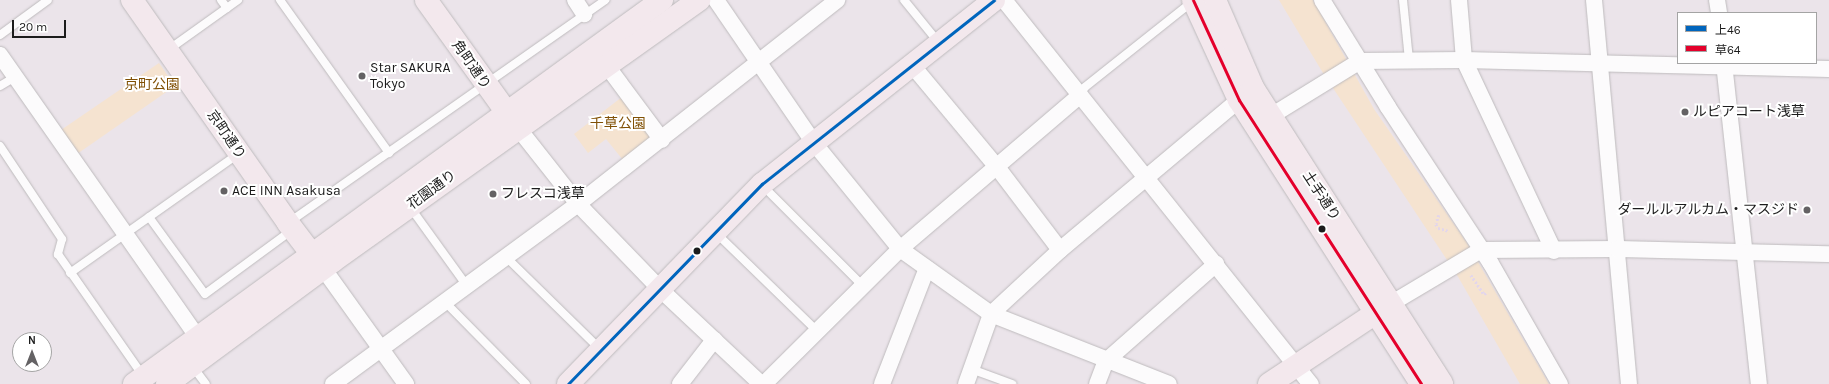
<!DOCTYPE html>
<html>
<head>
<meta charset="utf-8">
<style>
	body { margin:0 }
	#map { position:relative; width:1829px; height:384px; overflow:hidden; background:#ebe4ea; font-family:Karla,"Noto Sans JP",sans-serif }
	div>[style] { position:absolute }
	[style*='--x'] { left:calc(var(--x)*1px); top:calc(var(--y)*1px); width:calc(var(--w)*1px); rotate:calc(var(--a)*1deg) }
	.park>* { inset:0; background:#f5e3d0 }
	.path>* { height:2.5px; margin-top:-1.25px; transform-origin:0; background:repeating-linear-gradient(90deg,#e3d6eb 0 2px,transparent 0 4px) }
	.roads { filter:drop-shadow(0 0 1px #bebbbd) drop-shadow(0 0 1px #bebbbd) }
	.lane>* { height:8px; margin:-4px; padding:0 4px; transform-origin:4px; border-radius:4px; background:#fcfbfc }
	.street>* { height:16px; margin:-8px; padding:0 8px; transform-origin:8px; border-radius:8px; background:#fcfbfc }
	.secondary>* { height:22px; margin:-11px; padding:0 11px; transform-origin:11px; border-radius:11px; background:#f3e8ed }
	.bus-1>* { height:3px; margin:-1.5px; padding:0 1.5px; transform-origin:1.5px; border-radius:1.5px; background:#0065bd }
	.bus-2>* { height:3px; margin:-1.5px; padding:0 1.5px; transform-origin:1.5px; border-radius:1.5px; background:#e4002b }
	.dots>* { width:11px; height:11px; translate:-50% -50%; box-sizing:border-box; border:2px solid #fff; border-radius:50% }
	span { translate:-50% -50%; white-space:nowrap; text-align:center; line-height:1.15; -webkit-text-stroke:4px #fff; paint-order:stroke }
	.street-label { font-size:14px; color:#1c1c1c }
	.poi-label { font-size:14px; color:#1c1c1c }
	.left { translate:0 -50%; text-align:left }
	.right { translate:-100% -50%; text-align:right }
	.park-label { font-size:14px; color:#805005 }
	.legend { position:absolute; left:1677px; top:12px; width:140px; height:52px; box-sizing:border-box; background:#fff; border:1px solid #a4a4a4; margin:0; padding:5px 7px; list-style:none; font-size:12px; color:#1c1c1c }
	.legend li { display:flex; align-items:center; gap:8px; height:20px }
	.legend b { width:20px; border:1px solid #a4a4a4 }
	.north { position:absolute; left:12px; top:332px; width:40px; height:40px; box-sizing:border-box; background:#fff; border:1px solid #a4a4a4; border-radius:50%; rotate:0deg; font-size:11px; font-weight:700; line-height:16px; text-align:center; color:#1c1c1c }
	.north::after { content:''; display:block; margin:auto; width:14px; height:18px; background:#646264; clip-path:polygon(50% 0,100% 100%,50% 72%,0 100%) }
	.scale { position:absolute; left:12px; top:20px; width:54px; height:18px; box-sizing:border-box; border:2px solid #1c1c1c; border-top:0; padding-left:5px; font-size:12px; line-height:14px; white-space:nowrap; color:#1c1c1c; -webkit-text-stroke:3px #fff; paint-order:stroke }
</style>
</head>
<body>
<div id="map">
	<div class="park">
		<div style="clip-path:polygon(1279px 0,1313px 0,1374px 109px,1467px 243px,1549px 384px,1520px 384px,1457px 275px,1323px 73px)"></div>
		<div style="clip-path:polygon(159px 63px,175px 86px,77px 154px,61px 130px)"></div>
		<div style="clip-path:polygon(622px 97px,653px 137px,623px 160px,606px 139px,588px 153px,574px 134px)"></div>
	</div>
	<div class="path">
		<div style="--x:1439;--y:215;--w:9;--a:108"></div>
		<div style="--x:1436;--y:224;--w:4;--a:63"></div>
		<div style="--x:1438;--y:228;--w:11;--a:15"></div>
		<div style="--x:1471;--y:275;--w:23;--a:56"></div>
		<div style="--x:1484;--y:294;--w:4;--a:-34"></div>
	</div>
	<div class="roads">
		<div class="lane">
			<div style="--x:221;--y:0;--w:10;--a:53"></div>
			<div style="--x:280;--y:0;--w:188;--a:54.5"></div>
			<div style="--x:904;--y:0;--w:55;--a:50.9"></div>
			<div style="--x:1403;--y:0;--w:60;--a:84.3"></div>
			<div style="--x:0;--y:35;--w:59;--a:-36.1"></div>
			<div style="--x:168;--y:50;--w:86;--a:-35.5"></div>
			<div style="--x:0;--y:86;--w:17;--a:-31"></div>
			<div style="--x:1080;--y:95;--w:9;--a:-58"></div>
			<div style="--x:1085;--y:87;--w:138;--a:-38.5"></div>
			<div style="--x:0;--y:146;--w:112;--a:56.3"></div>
			<div style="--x:62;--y:239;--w:16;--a:105"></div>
			<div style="--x:58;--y:254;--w:149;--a:55.1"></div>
			<div style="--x:762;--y:185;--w:143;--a:45"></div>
			<div style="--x:410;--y:207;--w:97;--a:54.2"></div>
			<div style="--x:149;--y:217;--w:95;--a:54"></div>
			<div style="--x:205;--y:294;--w:108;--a:-36.3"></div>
			<div style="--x:288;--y:223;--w:388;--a:-35.1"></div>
			<div style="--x:716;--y:233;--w:142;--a:44.1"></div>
			<div style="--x:506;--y:257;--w:133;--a:44.4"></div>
			<div style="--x:70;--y:273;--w:206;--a:-35.3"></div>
			<div style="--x:445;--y:302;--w:115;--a:45.4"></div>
			<div style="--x:193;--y:367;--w:21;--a:53"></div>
			<div style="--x:971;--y:369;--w:44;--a:20.1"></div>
		</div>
		<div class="street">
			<div style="--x:575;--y:0;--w:17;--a:57"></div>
			<div style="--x:716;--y:0;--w:173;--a:55.6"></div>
			<div style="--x:814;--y:143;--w:136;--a:50.9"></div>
			<div style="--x:900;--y:249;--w:112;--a:35.5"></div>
			<div style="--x:991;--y:314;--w:191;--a:21.5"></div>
			<div style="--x:1004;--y:0;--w:492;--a:51.4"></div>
			<div style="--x:1322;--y:0;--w:126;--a:58.3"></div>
			<div style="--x:1388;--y:107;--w:186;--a:56.7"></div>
			<div style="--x:1490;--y:262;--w:141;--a:60.2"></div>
			<div style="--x:1459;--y:0;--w:60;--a:85.2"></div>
			<div style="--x:1464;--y:60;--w:211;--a:64.8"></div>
			<div style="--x:1594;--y:0;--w:386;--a:84.8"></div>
			<div style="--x:1717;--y:0;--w:13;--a:81"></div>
			<div style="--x:0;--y:55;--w:347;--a:55"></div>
			<div style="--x:1724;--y:63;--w:323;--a:83.8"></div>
			<div style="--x:912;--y:65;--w:133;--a:50.2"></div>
			<div style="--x:997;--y:167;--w:104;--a:52.8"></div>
			<div style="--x:607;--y:66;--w:92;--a:53.4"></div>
			<div style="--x:1271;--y:116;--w:105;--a:-31.7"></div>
			<div style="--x:1360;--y:61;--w:104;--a:-0.6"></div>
			<div style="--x:1464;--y:60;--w:365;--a:1.4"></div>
			<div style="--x:518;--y:128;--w:97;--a:51.7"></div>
			<div style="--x:578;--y:204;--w:120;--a:46"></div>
			<div style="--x:661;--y:290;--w:137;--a:43.2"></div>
			<div style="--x:323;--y:268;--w:143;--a:54.4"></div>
			<div style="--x:1382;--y:309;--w:115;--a:-30.8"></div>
			<div style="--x:1481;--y:250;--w:136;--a:-0.4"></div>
			<div style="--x:1617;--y:249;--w:212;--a:1.4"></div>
			<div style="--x:333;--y:384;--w:304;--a:-36.3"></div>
			<div style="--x:578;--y:204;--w:330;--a:-38.2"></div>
			<div style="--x:680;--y:384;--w:56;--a:-52.3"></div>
			<div style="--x:764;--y:384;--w:192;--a:-44.8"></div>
			<div style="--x:900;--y:249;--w:237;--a:-40.5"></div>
			<div style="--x:882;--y:384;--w:124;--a:-68.8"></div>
			<div style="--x:966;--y:384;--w:74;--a:-70.3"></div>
			<div style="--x:991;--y:314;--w:94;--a:-42.8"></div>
			<div style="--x:1060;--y:250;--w:234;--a:-40"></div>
			<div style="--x:1097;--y:384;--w:25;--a:-69"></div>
			<div style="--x:1106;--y:361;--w:147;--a:-41.4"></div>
		</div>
		<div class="secondary">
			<div style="--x:132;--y:0;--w:272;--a:55"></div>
			<div style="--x:288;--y:223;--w:53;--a:52.7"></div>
			<div style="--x:426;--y:0;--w:153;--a:54.3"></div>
			<div style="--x:1193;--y:0;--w:110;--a:65.3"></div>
			<div style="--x:1239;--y:100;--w:337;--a:57.3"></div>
			<div style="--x:1215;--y:0;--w:96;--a:66.6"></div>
			<div style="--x:1253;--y:88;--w:351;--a:57.4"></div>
			<div style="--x:134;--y:384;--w:653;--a:-36.03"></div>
			<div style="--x:167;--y:384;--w:207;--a:-36.5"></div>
			<div style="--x:333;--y:261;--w:450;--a:-35.5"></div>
			<div style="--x:568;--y:384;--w:279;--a:-45.9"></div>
			<div style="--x:762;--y:184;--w:296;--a:-38.4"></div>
			<div style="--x:1269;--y:384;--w:128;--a:-33.6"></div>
		</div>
	</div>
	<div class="bus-1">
		<div style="--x:568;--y:384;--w:279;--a:-45.9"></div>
		<div style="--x:762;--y:184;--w:296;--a:-38.4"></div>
	</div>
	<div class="bus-2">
		<div style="--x:1193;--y:0;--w:110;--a:65.3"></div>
		<div style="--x:1239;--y:100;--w:337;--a:57.3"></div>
	</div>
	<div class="dots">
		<div style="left:362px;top:76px;background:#646264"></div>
		<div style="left:1685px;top:112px;background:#646264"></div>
		<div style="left:224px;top:191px;background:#646264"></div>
		<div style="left:493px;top:194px;background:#646264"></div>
		<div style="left:1807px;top:210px;background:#646264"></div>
		<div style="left:1322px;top:229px;background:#1c1c1c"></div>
		<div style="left:697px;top:251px;background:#1c1c1c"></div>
	</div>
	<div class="street-label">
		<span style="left:471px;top:65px;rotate:55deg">角町通り</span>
		<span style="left:226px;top:135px;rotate:55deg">京町通り</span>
		<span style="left:432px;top:190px;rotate:-36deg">花園通り</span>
		<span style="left:1321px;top:196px;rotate:57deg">土手通り</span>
	</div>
	<div class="poi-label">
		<span class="left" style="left:370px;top:76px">Star SAKURA<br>Tokyo</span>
		<span class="left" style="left:1693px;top:112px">ルピアコート浅草</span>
		<span class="left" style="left:232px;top:191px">ACE INN Asakusa</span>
		<span class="left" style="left:501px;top:194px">フレスコ浅草</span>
		<span class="right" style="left:1799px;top:210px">ダールルアルカム・マスジド</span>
	</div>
	<div class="park-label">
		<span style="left:152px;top:85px">京町公園</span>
		<span style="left:618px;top:124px">千草公園</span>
	</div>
	<ul class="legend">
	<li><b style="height:5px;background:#0065bd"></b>上46</li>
	<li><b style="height:5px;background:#e4002b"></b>草64</li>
	</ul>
	<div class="north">N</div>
	<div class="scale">20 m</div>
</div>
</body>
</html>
